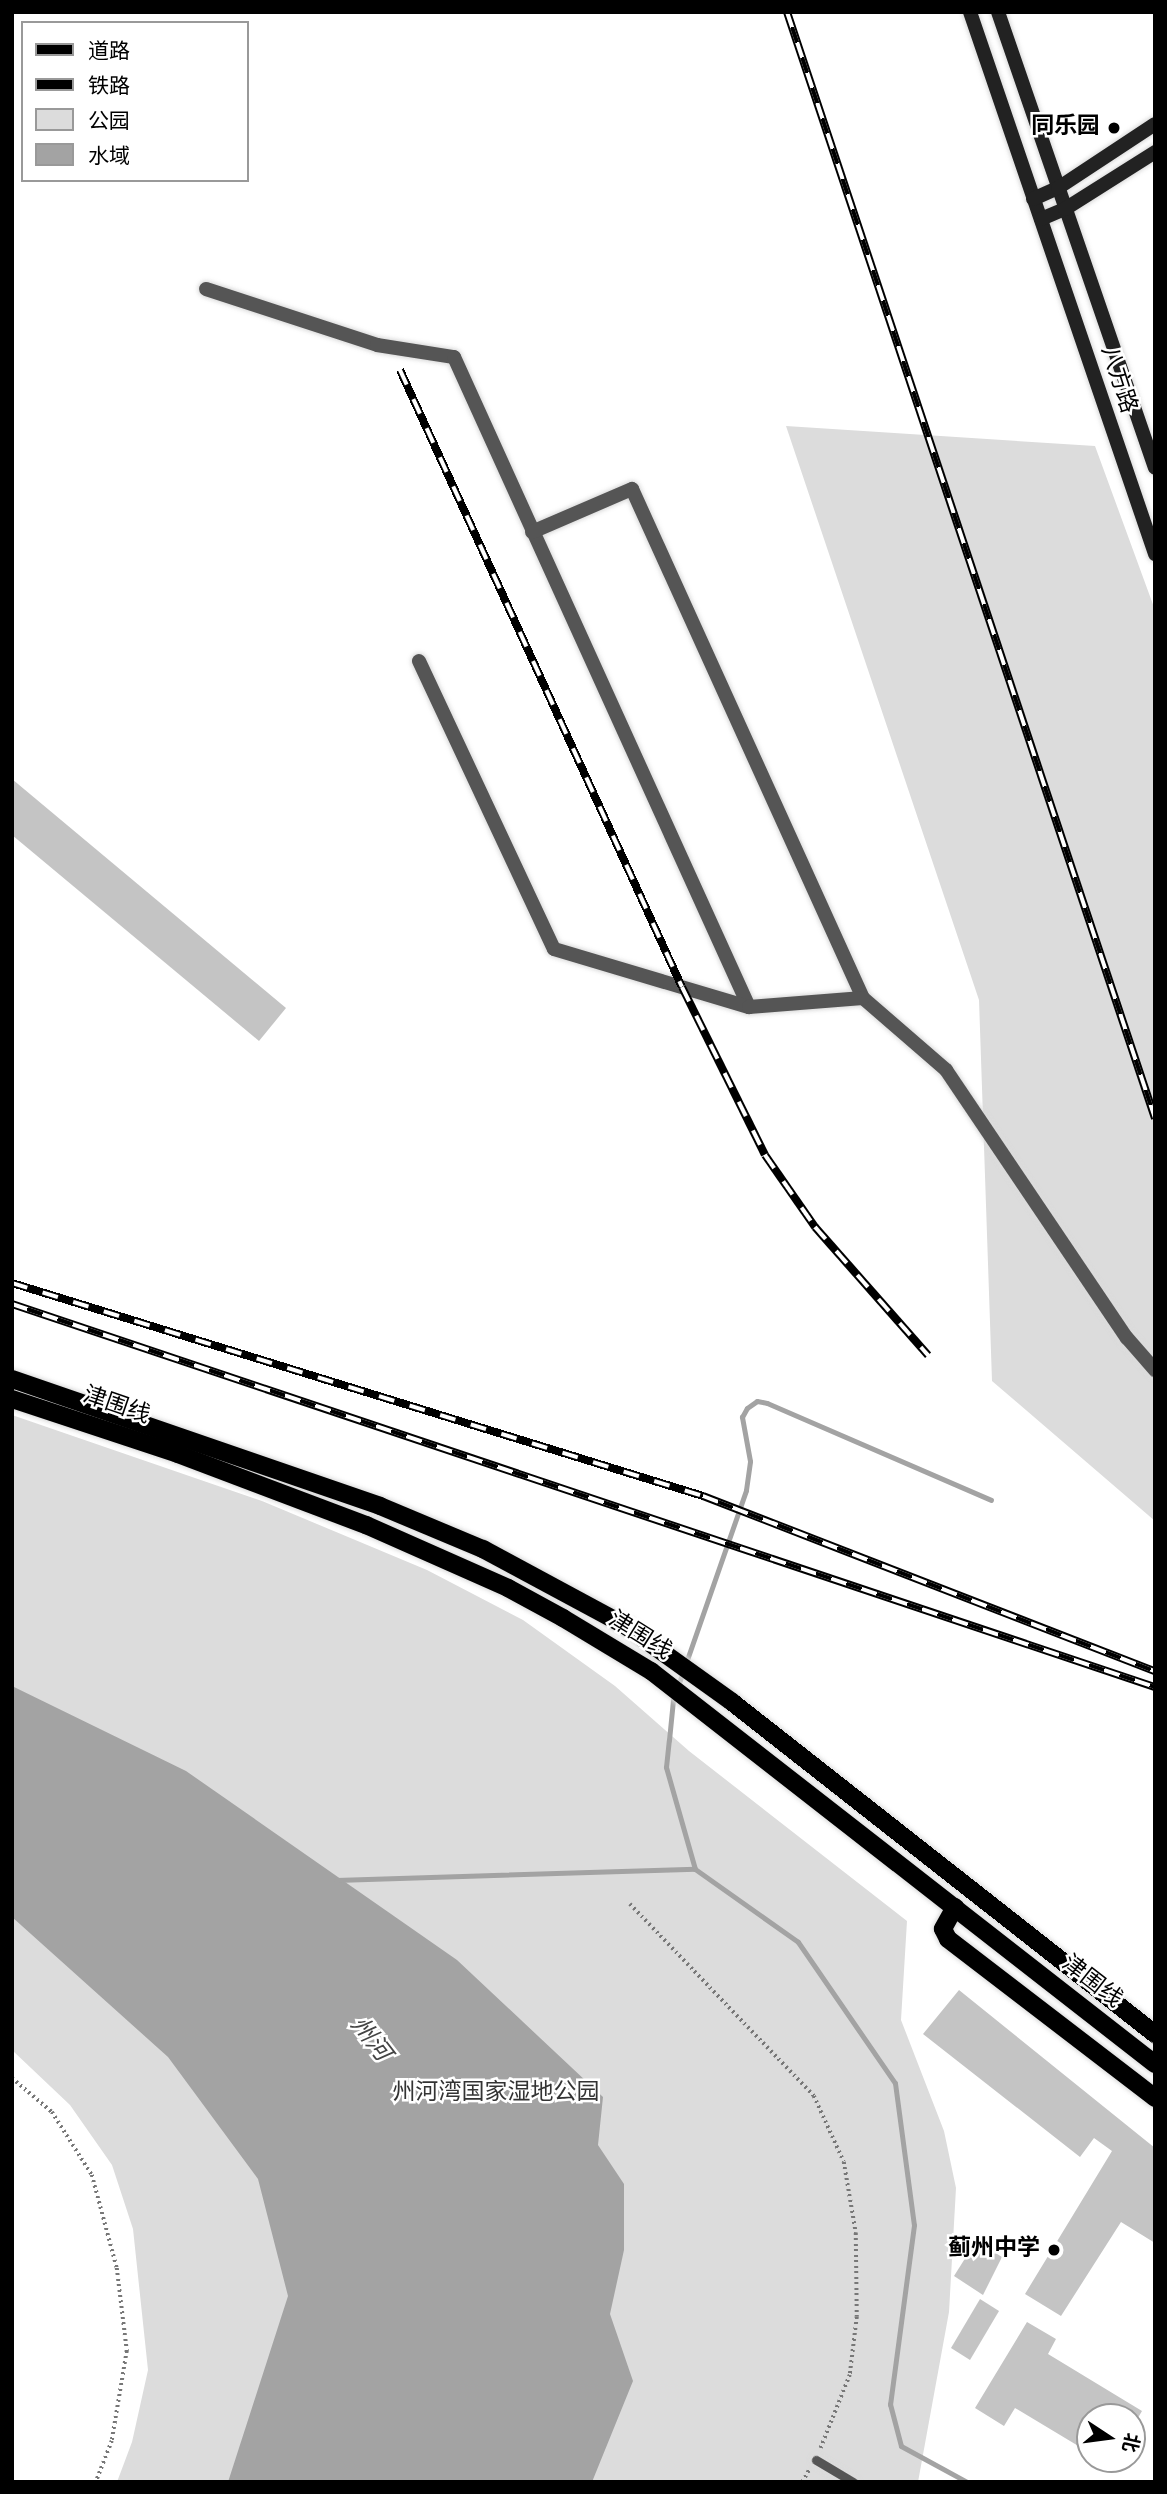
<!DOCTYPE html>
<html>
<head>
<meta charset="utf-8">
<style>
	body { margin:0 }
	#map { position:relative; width:1167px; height:2494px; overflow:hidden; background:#fff; font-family:Overpass,"Noto Sans SC",sans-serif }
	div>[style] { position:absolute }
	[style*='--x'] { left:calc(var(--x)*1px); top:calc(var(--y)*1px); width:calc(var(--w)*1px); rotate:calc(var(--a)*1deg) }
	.green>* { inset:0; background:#dcdcdc }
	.water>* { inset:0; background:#a3a3a3 }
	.stream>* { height:5px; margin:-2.5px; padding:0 2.5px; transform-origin:2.5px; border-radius:2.5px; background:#a3a3a3 }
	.building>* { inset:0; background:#c4c4c4 }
	.path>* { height:3.5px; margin-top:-1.75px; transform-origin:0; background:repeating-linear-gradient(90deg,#777 0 2px,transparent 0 5.5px) }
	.roads { filter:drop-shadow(0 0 2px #dbdbdb) drop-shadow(0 0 2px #dbdbdb) }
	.lane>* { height:9px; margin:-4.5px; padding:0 4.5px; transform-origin:4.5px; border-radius:4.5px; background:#555 }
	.street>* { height:14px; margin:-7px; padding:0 7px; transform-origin:7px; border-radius:7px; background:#555 }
	.secondary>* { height:14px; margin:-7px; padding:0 7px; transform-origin:7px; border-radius:7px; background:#222 }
	.primary>* { height:18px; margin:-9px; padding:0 9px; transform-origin:9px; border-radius:9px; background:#000 }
	.rail>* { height:8px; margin-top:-4px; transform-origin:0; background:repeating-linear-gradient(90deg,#fff 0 16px,#000 0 32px); box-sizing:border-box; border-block:2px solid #000 }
	.dots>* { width:19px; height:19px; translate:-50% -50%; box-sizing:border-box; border:4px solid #fff; border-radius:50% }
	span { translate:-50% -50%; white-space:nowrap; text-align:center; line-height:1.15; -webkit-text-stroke:5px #fff; paint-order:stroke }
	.poi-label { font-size:23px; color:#000; font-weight:700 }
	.right { translate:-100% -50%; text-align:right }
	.street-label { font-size:23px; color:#000 }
	.park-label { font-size:23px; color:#333 }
	.water-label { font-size:24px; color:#444; font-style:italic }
	.frame { position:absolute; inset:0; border:14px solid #000; pointer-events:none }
	.legend { position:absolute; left:21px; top:21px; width:228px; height:161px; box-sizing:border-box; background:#fff; border:2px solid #999; margin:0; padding:9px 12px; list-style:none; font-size:21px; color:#000 }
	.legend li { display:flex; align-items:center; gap:14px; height:35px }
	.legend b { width:35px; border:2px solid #999 }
	.north { position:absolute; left:1076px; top:2403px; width:70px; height:70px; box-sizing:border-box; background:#fff; border:2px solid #999; border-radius:50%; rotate:103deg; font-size:19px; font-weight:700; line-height:28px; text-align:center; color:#000 }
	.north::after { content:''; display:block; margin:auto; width:24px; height:32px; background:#000; clip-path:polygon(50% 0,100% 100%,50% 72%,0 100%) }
</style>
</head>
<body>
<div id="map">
	<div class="green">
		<div style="clip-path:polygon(786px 426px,1095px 446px,1155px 610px,1155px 1521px,992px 1381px,979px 1000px)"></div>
		<div style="clip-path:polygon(12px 1415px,262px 1501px,427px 1570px,523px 1620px,615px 1686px,689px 1751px,907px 1921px,901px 2020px,944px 2131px,956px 2188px,949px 2312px,918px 2482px,117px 2482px,132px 2442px,148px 2370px,133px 2229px,112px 2165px,70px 2105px,12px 2050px)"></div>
	</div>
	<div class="water">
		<div style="clip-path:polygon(12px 1686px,186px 1771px,457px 1960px,603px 2097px,598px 2145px,624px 2184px,624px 2250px,610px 2314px,633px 2381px,592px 2482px,228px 2482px,288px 2296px,258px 2179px,168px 2057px,12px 1917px)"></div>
	</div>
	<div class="stream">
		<div style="--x:695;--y:1869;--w:106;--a:-105.9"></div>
		<div style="--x:666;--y:1767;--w:27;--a:-84"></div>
		<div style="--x:669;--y:1740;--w:40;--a:-84.3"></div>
		<div style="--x:673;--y:1700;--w:222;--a:-70.8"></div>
		<div style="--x:746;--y:1490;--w:29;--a:-82"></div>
		<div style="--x:750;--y:1461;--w:45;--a:-100.3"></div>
		<div style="--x:742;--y:1417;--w:10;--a:-61"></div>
		<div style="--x:747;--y:1408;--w:12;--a:-35"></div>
		<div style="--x:757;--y:1401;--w:10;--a:11"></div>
		<div style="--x:767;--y:1403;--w:244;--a:23.4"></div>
		<div style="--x:336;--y:1880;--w:359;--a:-1.8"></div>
		<div style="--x:695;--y:1869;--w:126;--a:35.3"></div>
		<div style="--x:798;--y:1942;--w:171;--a:55.5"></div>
		<div style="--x:895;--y:2083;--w:143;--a:82.4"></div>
		<div style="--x:914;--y:2225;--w:181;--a:97.6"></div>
		<div style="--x:890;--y:2404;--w:43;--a:75.3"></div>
		<div style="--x:901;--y:2446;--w:75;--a:28.6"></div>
	</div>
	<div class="building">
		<div style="clip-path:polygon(12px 779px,286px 1008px,259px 1041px,12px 835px)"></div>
		<div style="clip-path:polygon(959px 1990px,1155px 2148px,1155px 2243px,1121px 2222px,1061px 2316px,1025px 2294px,1112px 2151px,1094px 2138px,1080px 2157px,923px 2034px)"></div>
		<div style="clip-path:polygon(976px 2241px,1002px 2257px,983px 2295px,954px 2276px)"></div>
		<div style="clip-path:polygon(980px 2299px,999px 2311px,970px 2360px,951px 2348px)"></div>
		<div style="clip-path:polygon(1027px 2322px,1056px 2339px,1048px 2354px,1142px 2411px,1132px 2428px,1132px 2417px,1090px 2417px,1090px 2453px,1015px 2408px,1004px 2426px,975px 2408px)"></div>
	</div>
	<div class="path">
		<div style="--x:630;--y:1904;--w:266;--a:46.2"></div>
		<div style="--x:814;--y:2096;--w:72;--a:65.6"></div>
		<div style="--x:844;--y:2162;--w:72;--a:80.4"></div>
		<div style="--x:856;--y:2233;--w:84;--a:89.3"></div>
		<div style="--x:857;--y:2317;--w:58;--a:96.9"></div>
		<div style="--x:850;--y:2375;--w:79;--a:111.7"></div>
		<div style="--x:12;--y:2078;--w:52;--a:40.4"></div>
		<div style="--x:52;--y:2112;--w:75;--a:57.6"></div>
		<div style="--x:92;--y:2175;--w:96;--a:75"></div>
		<div style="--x:117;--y:2268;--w:84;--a:83.1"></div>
		<div style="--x:127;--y:2351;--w:91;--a:99.5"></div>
		<div style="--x:112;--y:2441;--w:44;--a:111.3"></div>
		<div style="--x:802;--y:2482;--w:14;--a:-60"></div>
	</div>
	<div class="roads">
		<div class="lane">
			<div style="--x:816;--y:2460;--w:43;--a:30.7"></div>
		</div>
		<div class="street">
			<div style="--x:206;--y:289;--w:180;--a:18.1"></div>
			<div style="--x:377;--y:345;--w:78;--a:8.9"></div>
			<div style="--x:454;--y:357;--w:714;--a:65.59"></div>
			<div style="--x:532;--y:532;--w:109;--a:-23.3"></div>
			<div style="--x:632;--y:489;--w:559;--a:65.59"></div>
			<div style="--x:863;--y:998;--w:110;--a:40.9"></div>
			<div style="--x:946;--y:1070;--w:323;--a:56"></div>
			<div style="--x:1127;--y:1338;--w:43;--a:48.8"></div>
			<div style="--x:419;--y:661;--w:318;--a:64.9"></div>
			<div style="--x:554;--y:949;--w:203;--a:16.6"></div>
			<div style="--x:749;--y:1007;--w:114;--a:-4.5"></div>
		</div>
		<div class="secondary">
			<div style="--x:970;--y:12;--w:573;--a:71.15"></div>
			<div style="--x:998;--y:12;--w:482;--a:71"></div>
			<div style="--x:1033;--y:199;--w:27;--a:-24"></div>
			<div style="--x:1058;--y:188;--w:116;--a:-33.4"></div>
			<div style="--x:1041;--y:219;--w:26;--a:-23"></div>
			<div style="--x:1065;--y:209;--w:107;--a:-32.3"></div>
		</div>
		<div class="primary">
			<div style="--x:12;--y:1379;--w:389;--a:19"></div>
			<div style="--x:380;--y:1506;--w:112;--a:22.7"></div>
			<div style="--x:483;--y:1549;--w:162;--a:28.3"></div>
			<div style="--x:626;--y:1626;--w:130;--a:35.6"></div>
			<div style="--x:732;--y:1702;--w:538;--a:38.13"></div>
			<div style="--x:12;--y:1399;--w:175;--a:18.3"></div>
			<div style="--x:178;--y:1454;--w:201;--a:20.7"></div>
			<div style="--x:366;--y:1525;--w:155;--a:23.9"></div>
			<div style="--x:508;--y:1588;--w:63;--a:28.6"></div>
			<div style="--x:563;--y:1618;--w:103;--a:31.1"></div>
			<div style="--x:651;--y:1671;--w:639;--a:37.95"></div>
			<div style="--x:955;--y:1907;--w:25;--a:119"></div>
			<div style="--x:943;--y:1929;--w:11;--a:63"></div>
			<div style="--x:948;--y:1939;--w:261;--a:37.5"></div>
		</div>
	</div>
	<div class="rail">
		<div style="--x:787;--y:12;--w:1166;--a:71.6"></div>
		<div style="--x:400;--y:370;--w:678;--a:65.44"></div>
		<div style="--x:682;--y:987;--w:187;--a:63.7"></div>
		<div style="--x:765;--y:1155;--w:88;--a:55.2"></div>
		<div style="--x:815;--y:1227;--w:171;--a:48.6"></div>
		<div style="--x:12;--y:1283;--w:723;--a:17.13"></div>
		<div style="--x:703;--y:1496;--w:485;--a:21.2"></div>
		<div style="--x:12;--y:1304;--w:1205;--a:18.53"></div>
	</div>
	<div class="dots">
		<div style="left:1114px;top:128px;background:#000"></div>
		<div style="left:1054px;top:2250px;background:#000"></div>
	</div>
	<div class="poi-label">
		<span class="right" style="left:1100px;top:128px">同乐园</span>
		<span class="right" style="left:1040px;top:2250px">蓟州中学</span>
	</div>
	<div class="street-label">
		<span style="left:1117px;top:380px;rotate:72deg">八方路</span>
		<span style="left:116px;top:1407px;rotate:19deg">津围线</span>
		<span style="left:639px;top:1637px;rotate:32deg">津围线</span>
		<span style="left:1091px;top:1983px;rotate:38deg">津围线</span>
	</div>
	<div class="park-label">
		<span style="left:496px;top:2094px">州河湾国家湿地公园</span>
	</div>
	<div class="water-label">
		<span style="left:369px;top:2040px;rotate:52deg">州河</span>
	</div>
	<div class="frame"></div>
	<ul class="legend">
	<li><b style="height:9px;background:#000"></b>道路</li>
	<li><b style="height:9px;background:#000"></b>铁路</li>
	<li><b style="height:19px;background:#dcdcdc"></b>公园</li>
	<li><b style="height:19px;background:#a3a3a3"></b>水域</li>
	</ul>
	<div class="north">北</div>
</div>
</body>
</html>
